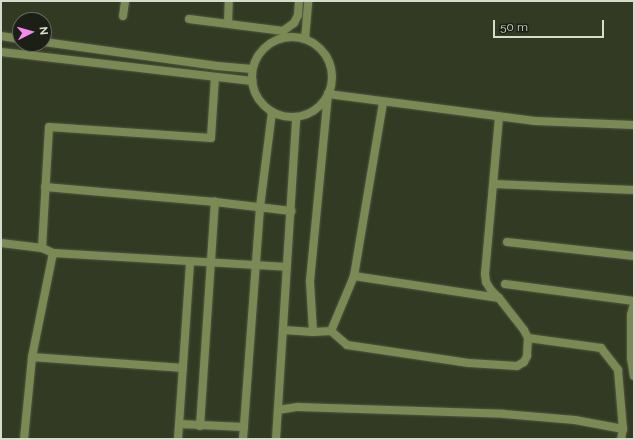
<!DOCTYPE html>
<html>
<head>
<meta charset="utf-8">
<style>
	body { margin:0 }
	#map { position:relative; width:635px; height:440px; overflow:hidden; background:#333a23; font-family:Raleway,sans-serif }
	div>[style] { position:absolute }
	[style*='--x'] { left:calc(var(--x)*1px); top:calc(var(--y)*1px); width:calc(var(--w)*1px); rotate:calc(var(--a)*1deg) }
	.roads { filter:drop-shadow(0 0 1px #515742) drop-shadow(0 0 1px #515742) }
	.street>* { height:8px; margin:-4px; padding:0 4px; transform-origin:4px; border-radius:4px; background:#7b8a54 }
	.street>.ring { margin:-4px; padding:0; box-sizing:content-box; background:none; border:8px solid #7b8a54; border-radius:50% }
	span { translate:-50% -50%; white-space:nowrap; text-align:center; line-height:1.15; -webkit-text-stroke:4px #1c1f15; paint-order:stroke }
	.frame { position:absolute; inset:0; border:2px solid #d7dbce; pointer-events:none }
	.north { position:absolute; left:12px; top:12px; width:40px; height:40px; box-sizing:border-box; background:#1c1f15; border:1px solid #676a5f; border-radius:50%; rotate:84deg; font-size:11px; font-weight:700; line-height:16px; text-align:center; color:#d7dbce }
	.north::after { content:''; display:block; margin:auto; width:14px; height:18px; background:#f788ec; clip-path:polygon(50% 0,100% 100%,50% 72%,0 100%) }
	.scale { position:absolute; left:493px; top:20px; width:111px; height:18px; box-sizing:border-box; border:2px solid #d7dbce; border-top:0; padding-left:5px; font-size:12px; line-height:14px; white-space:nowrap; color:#d7dbce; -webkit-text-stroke:3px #1c1f15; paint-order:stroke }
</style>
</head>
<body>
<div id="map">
	<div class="roads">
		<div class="street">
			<div style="--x:123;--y:16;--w:15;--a:-82"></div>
			<div style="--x:189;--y:19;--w:95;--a:7.3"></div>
			<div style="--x:283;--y:31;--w:14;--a:-36"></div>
			<div style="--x:294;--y:23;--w:9;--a:-63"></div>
			<div style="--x:298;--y:15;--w:14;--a:-86"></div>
			<div style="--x:228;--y:24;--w:23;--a:-88"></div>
			<div style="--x:1;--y:36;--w:19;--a:9"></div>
			<div class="ring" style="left:252px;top:37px;width:72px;height:72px"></div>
			<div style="--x:305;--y:39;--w:38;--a:-85"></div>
			<div style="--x:44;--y:42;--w:175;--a:7.9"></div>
			<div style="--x:217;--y:66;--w:35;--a:5"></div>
			<div style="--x:1;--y:52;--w:253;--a:6.6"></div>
			<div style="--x:215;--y:77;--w:61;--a:93.8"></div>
			<div style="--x:211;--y:138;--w:162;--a:-176.1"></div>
			<div style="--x:49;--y:127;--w:121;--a:93.3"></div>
			<div style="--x:42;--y:248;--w:12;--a:24"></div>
			<div style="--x:53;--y:253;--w:234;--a:3.4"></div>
			<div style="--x:494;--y:184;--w:140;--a:2.5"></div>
			<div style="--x:45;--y:187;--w:171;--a:5"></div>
			<div style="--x:507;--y:242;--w:128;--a:6.3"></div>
			<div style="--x:1;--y:243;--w:41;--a:7"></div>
			<div style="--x:354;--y:276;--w:176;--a:-80.5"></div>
			<div style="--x:505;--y:284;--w:130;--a:7.5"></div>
			<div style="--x:499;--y:298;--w:147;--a:-171.4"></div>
			<div style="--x:354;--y:276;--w:60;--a:112.7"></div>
			<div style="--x:331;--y:331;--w:21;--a:41"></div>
			<div style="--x:347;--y:345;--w:123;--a:8.4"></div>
			<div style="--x:469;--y:363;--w:48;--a:3.6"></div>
			<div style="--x:517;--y:366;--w:8;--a:-30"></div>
			<div style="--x:524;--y:362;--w:7;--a:-63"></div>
			<div style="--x:527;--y:356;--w:18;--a:-87"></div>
			<div style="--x:528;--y:338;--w:9;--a:-117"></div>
			<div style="--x:524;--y:330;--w:41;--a:-128"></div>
			<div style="--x:499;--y:298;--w:11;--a:-135"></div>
			<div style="--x:491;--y:290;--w:9;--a:-122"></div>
			<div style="--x:486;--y:282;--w:8;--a:-97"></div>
			<div style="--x:485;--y:274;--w:158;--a:-84.9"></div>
			<div style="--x:634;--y:304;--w:11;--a:105"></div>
			<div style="--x:631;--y:315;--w:43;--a:90"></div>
			<div style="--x:631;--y:358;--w:18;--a:81"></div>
			<div style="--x:283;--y:330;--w:30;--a:4"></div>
			<div style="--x:331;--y:331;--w:18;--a:177"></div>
			<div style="--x:313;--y:332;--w:51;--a:-93.4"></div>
			<div style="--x:310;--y:281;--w:188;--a:-84.5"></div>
			<div style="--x:328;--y:94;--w:209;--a:7.4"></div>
			<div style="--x:535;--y:121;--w:99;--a:2.3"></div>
			<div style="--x:528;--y:338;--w:74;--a:7.8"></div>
			<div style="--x:601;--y:348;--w:28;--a:52"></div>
			<div style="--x:618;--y:370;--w:59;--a:85.2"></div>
			<div style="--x:623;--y:429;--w:10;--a:101"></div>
			<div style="--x:32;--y:357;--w:151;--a:4.2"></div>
			<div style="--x:278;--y:410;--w:20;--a:-9"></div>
			<div style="--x:298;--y:407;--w:206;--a:1.9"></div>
			<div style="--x:504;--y:414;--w:71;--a:4.8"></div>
			<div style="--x:575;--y:420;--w:49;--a:10.6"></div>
			<div style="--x:179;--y:424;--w:65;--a:2.6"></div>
			<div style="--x:200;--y:426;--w:225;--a:-86.2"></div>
			<div style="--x:215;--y:202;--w:77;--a:6.8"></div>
			<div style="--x:24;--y:439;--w:82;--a:-84.4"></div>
			<div style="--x:32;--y:357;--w:106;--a:-78.6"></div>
			<div style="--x:178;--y:439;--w:177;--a:-86.1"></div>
			<div style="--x:243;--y:439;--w:233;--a:-85.8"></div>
			<div style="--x:260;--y:207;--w:96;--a:-82.8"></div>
			<div style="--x:276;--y:439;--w:323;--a:-86.4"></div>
		</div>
	</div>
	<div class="frame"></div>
	<div class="north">N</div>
	<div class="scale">50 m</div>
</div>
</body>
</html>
